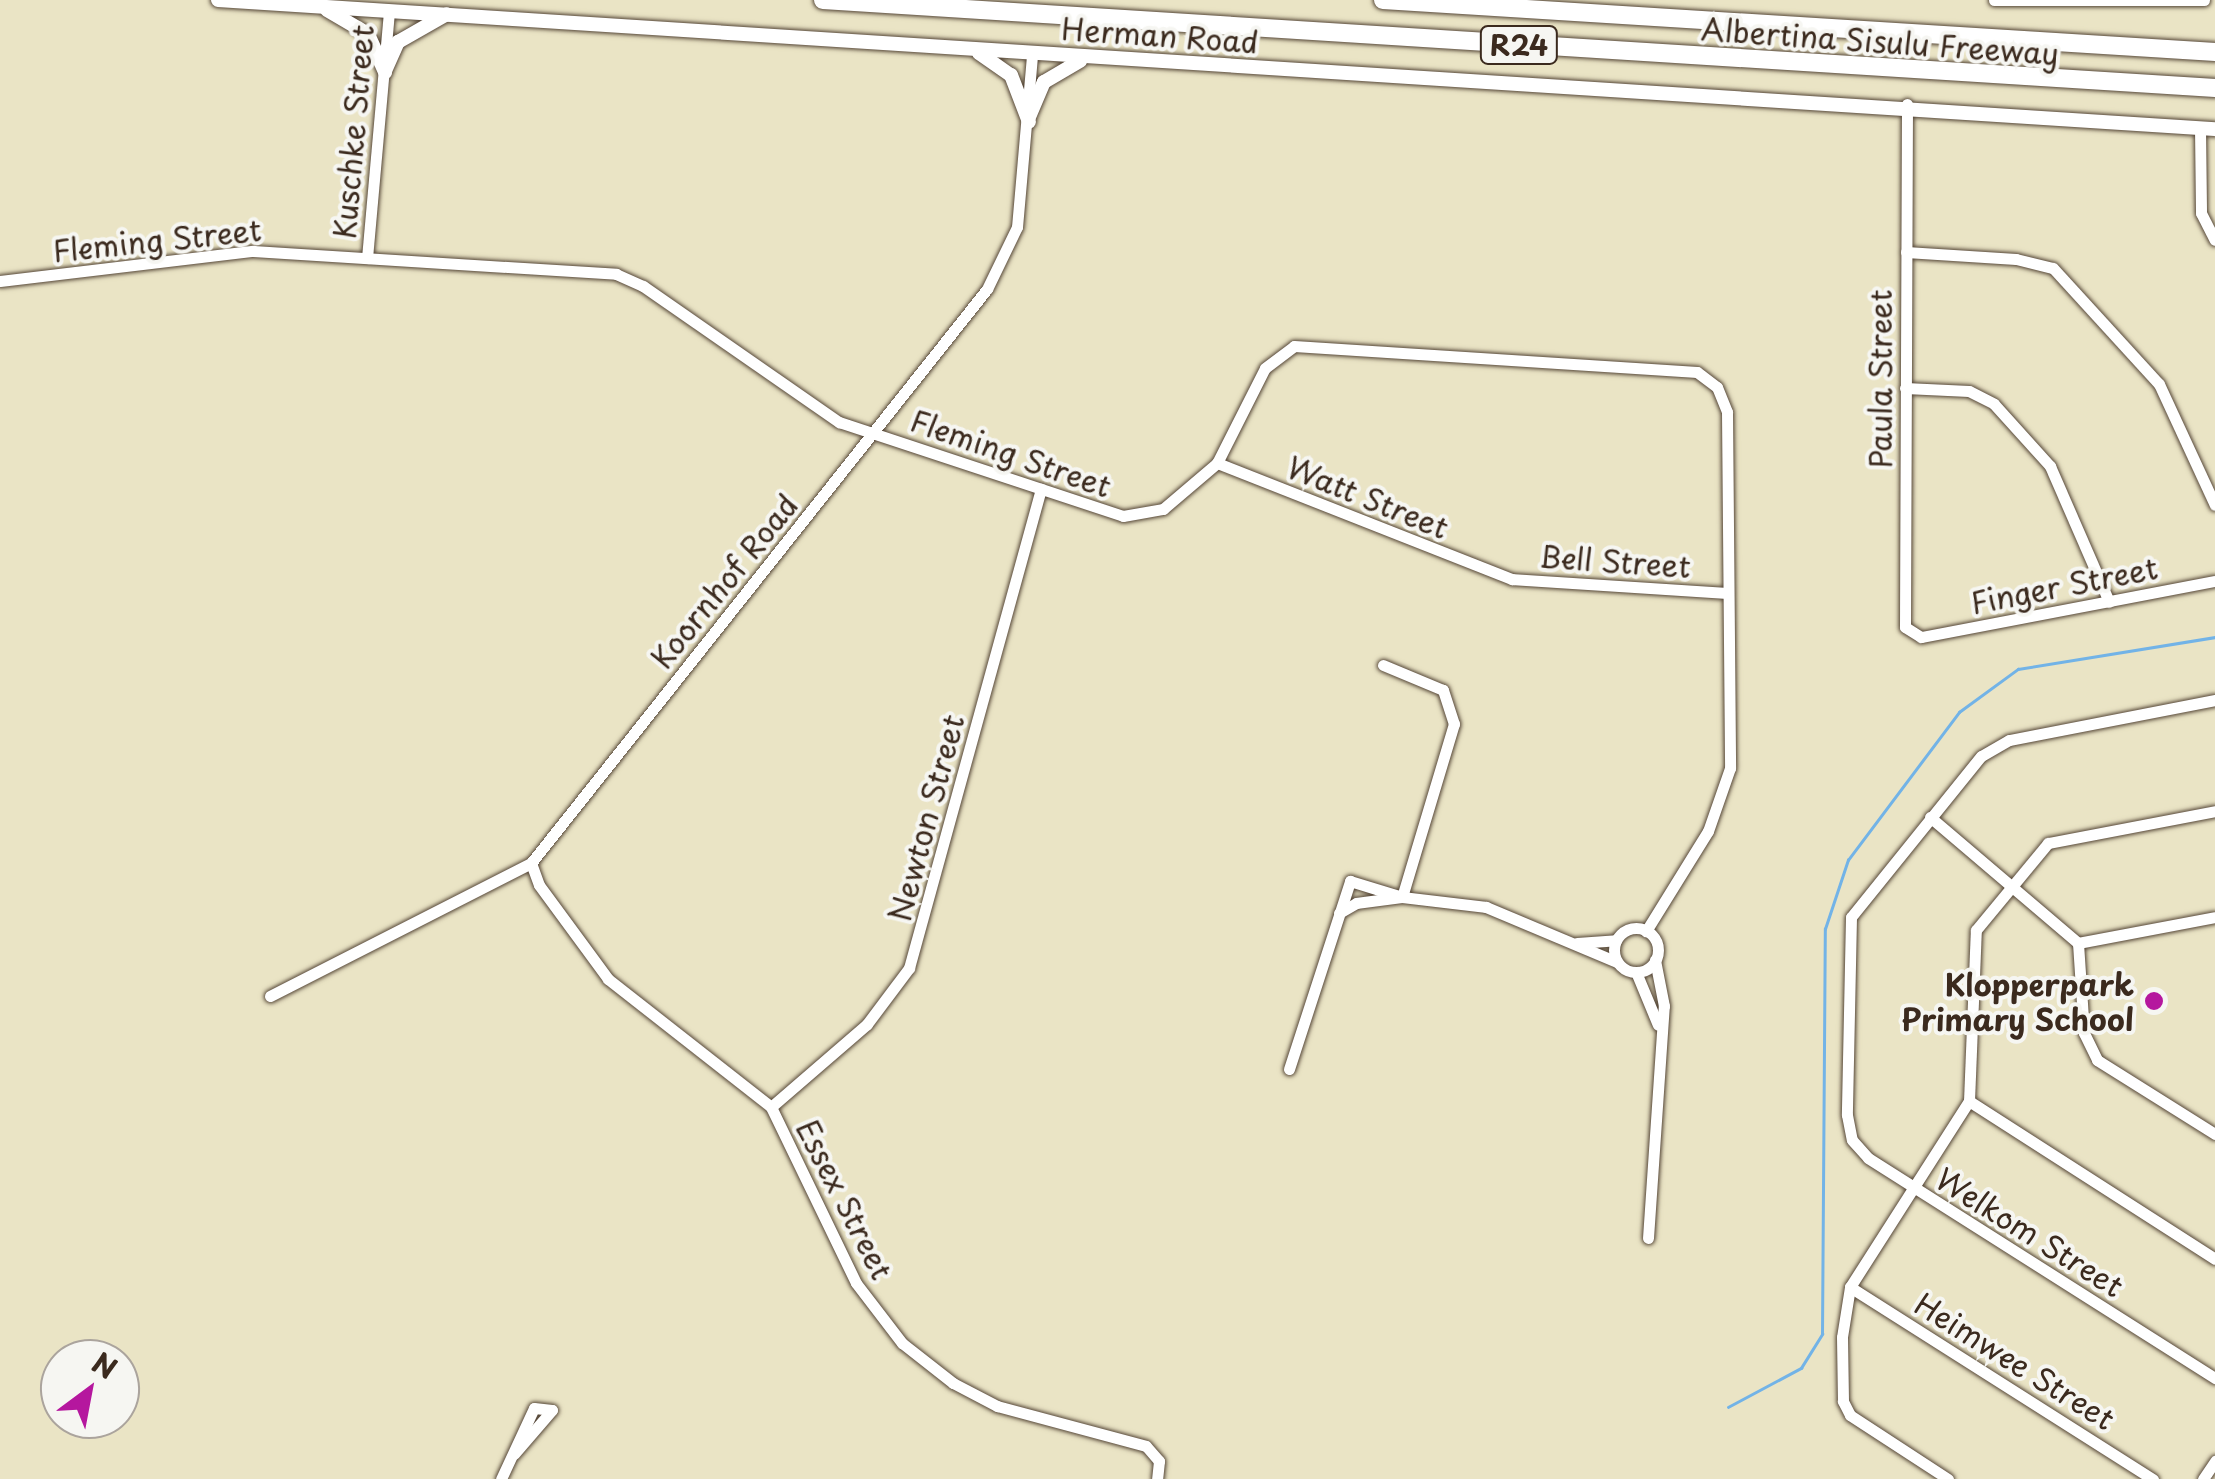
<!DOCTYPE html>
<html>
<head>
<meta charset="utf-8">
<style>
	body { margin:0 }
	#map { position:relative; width:2215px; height:1479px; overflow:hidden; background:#eae4c5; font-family:"Playpen Sans",sans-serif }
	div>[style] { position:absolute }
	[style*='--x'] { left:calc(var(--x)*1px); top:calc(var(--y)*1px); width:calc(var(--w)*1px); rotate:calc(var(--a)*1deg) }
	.stream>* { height:2.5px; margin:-1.25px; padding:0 1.25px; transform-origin:1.25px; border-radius:1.25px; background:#72b3e7 }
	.roads { filter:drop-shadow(0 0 2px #554637) drop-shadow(0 0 2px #554637) }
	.minor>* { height:11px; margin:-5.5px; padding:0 5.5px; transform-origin:5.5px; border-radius:5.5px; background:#fff }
	.minor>.ring { margin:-5.5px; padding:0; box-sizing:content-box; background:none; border:11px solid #fff; border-radius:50% }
	.major>* { height:14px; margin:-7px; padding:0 7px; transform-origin:7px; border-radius:7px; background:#fff }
	.highway>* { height:18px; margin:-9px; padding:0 9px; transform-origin:9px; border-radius:9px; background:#fff }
	.dots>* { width:28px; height:28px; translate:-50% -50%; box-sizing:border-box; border:5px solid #f6f6f2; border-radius:50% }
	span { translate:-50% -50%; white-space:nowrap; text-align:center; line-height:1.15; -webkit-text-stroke:8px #f6f6f2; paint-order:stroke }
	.shield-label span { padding:2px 8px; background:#f6f6f2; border:2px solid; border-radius:8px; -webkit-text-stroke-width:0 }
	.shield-label { font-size:28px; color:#3b2a1e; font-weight:700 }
	.street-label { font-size:30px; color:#3b2a1e }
	.poi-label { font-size:30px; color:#3b2a1e; font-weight:700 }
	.right { translate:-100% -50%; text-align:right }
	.north { position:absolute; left:40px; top:1339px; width:100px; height:100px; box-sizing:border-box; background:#f6f6f2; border:2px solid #aba49d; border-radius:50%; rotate:32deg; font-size:28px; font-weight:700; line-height:40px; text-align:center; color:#3b2a1e }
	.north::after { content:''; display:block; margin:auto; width:35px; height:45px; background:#b5179e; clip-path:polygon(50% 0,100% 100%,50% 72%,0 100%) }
</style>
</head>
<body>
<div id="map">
	<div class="stream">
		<div style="--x:1728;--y:1407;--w:83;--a:-28.1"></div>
		<div style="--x:1801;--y:1368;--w:40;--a:-58"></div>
		<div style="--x:1822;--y:1334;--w:405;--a:-89.6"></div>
		<div style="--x:1825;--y:929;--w:73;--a:-71.6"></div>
		<div style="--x:1848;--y:860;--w:185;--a:-53.1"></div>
		<div style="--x:1959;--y:712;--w:73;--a:-36.1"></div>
		<div style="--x:2018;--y:669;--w:200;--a:-9.2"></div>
	</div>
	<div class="roads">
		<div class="minor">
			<div style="--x:1994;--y:0;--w:210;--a:0"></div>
			<div style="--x:1907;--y:104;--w:523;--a:90.22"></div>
			<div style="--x:1905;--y:627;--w:19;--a:32"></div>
			<div style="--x:1921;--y:637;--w:299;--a:-10.8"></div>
			<div style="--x:2200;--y:128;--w:85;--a:89.3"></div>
			<div style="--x:2201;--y:213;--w:30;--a:63"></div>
			<div style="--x:1906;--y:252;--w:110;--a:3.6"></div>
			<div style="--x:2016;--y:259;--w:38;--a:14"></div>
			<div style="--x:2053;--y:268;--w:157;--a:47.6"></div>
			<div style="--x:2159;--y:384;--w:133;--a:65.2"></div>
			<div style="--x:367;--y:258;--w:249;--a:-84.9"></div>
			<div style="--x:0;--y:281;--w:255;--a:-6.8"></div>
			<div style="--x:253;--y:251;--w:364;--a:3.6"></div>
			<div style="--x:616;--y:274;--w:30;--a:24"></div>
			<div style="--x:643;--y:286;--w:239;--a:34.8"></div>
			<div style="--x:839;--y:422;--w:299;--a:18.3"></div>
			<div style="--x:1123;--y:516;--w:41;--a:-9.9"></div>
			<div style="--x:1163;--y:509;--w:71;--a:-40.4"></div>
			<div style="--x:1217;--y:463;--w:106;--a:-63.2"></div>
			<div style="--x:1265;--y:368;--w:36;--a:-37"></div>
			<div style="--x:1294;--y:346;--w:404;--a:3.7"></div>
			<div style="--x:1697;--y:372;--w:25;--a:37"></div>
			<div style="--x:1717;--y:387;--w:27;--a:68"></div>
			<div style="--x:1727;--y:412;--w:356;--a:89.5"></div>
			<div style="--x:1730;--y:768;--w:67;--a:109.2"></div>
			<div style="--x:1708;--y:831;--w:118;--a:121.8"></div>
			<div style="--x:1905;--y:388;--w:64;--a:2.7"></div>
			<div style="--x:1969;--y:391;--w:28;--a:27"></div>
			<div style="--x:1994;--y:404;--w:84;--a:47.9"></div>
			<div style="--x:2050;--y:466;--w:148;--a:66.5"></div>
			<div style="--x:1217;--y:463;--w:317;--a:21.5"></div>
			<div style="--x:1512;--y:579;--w:214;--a:3.7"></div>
			<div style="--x:2215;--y:700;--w:210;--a:169"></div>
			<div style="--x:2009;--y:740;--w:32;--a:150"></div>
			<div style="--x:1981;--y:756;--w:207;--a:128.9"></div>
			<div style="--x:1851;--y:917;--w:198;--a:91.2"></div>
			<div style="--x:1847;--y:1115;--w:25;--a:79"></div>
			<div style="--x:1852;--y:1140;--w:24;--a:48"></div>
			<div style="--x:1868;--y:1158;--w:411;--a:32.4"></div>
			<div style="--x:1930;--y:817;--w:194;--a:40.4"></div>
			<div style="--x:2078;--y:943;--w:90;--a:86.2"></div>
			<div style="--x:2084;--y:1033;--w:30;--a:64"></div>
			<div style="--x:2097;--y:1060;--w:139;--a:32.1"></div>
			<div style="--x:531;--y:863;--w:23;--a:70"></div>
			<div style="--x:539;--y:885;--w:117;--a:53.7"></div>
			<div style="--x:608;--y:979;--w:207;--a:38.1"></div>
			<div style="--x:771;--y:1107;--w:195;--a:64.2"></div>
			<div style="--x:856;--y:1283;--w:76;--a:52.5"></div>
			<div style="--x:902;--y:1343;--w:65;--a:38.1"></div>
			<div style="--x:953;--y:1383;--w:50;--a:27.6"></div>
			<div style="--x:997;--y:1406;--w:154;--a:15"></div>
			<div style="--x:1146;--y:1446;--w:20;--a:49"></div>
			<div style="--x:1159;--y:1461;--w:18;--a:96"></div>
			<div style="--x:1339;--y:913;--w:20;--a:-30"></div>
			<div style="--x:1356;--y:903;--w:46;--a:-7.4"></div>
			<div style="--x:1402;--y:897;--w:181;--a:-73.3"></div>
			<div style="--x:1454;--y:724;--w:36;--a:-108"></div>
			<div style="--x:1443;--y:690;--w:65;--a:-157.4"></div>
			<div class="ring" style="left:1614px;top:928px;width:33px;height:33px"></div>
			<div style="--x:1577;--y:943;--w:39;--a:-4"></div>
			<div style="--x:2078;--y:943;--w:139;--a:-10.7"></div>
			<div style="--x:1636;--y:972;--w:57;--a:67.5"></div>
			<div style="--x:270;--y:996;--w:293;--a:-27"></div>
			<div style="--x:531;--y:863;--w:733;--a:-51.54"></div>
			<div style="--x:987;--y:289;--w:69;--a:-64.2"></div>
			<div style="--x:1017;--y:227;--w:173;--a:-85"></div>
			<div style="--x:1289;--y:1069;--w:198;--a:-72"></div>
			<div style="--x:1350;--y:881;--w:54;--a:17.1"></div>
			<div style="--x:1402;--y:897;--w:85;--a:6.8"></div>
			<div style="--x:1486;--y:907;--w:142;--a:22.8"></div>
			<div style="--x:1969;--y:1101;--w:292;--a:32.7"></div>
			<div style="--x:771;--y:1107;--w:127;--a:-40.8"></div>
			<div style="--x:867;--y:1024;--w:70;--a:-53.1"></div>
			<div style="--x:909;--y:968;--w:497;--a:-74.6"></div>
			<div style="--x:1648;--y:1238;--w:233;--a:-86.1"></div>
			<div style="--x:1664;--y:1006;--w:47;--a:-101.1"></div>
			<div style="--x:1850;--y:1287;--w:359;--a:32.4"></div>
			<div style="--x:501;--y:1479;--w:78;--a:-65.1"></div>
			<div style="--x:534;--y:1408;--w:18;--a:6"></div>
			<div style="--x:552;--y:1410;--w:58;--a:130.8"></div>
			<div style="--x:1948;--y:1479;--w:117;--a:-146.9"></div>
			<div style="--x:1850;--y:1415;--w:16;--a:-117"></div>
			<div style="--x:1843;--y:1401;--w:64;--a:-90.9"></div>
			<div style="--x:1842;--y:1337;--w:51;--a:-80.9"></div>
			<div style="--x:1850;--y:1287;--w:221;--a:-57.4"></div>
			<div style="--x:1969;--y:1101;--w:171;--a:-87.7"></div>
			<div style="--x:1976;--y:930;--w:113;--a:-50.4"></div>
			<div style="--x:2048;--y:843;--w:170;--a:-10.8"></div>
			<div style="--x:2203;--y:1479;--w:22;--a:-56"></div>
		</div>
		<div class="major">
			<div style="--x:218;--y:0;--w:2001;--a:3.7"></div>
			<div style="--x:327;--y:10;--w:48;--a:30.3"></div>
			<div style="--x:368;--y:34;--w:42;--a:65.9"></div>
			<div style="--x:979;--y:53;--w:39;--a:35"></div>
			<div style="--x:1011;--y:75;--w:50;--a:69"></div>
			<div style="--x:385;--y:71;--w:32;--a:-66"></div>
			<div style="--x:398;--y:42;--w:56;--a:-29.7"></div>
			<div style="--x:1029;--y:117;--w:38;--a:-67"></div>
			<div style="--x:1044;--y:82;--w:42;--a:-30.3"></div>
		</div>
		<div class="highway">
			<div style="--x:823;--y:0;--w:1395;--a:3.62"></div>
			<div style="--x:1383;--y:0;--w:834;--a:3.58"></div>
		</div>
	</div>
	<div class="dots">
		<div style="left:2154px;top:1001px;background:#b5179e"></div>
	</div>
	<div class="shield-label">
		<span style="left:1519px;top:45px">R24</span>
	</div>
	<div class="street-label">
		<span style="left:1160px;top:35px;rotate:4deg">Herman Road</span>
		<span style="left:1880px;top:41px;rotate:4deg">Albertina Sisulu Freeway</span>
		<span style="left:353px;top:132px;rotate:-85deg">Kuschke Street</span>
		<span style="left:157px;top:240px;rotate:-6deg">Fleming Street</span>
		<span style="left:1880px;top:379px;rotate:-90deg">Paula Street</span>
		<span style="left:1011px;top:453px;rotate:19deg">Fleming Street</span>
		<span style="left:1368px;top:497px;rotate:22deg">Watt Street</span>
		<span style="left:1615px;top:561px;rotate:4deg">Bell Street</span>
		<span style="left:724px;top:581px;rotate:-51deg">Koornhof Road</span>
		<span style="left:2064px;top:585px;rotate:-11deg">Finger Street</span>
		<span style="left:926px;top:818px;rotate:-75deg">Newton Street</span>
		<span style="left:845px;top:1199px;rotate:63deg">Essex Street</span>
		<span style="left:2030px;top:1232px;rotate:32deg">Welkom Street</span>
		<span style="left:2015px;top:1361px;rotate:32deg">Heimwee Street</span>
	</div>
	<div class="poi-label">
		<span class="right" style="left:2134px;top:1001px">Klopperpark<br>Primary School</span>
	</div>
	<div class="north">N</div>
</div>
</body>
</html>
